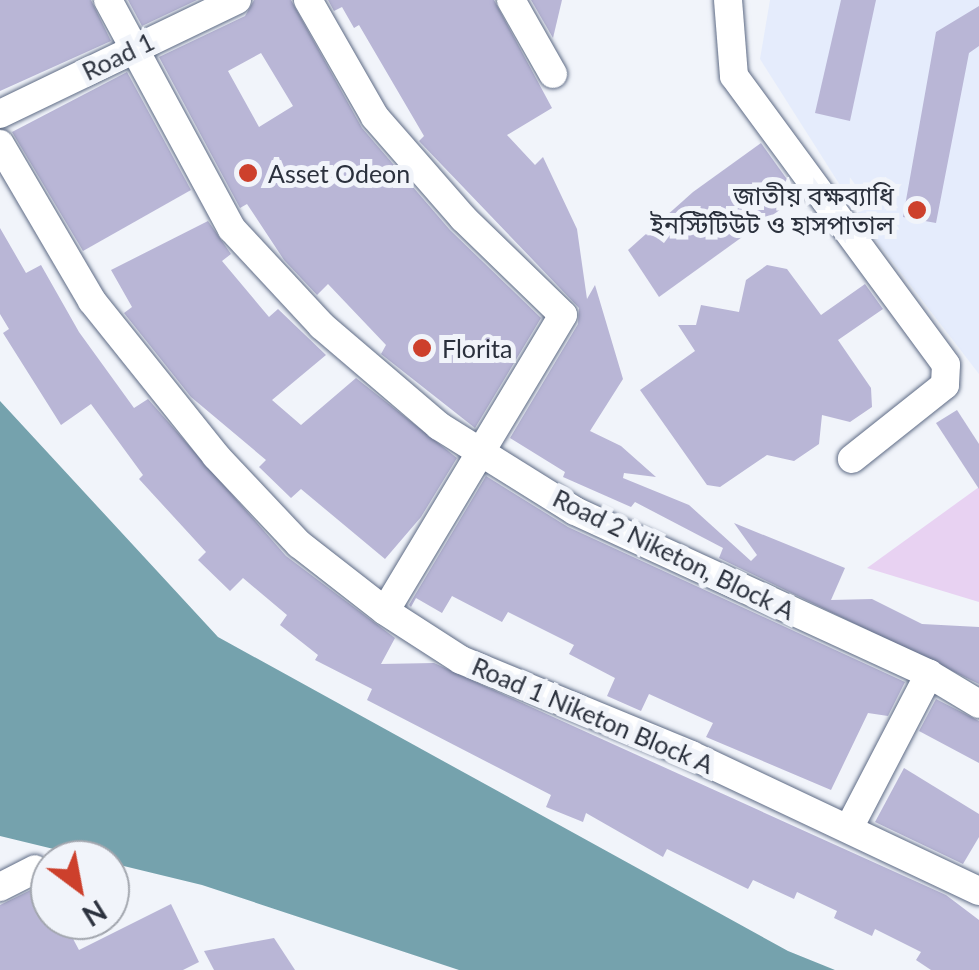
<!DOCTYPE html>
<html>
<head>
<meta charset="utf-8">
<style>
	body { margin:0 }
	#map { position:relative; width:979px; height:970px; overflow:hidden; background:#f1f4fa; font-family:Lato,"Noto Sans Bengali",sans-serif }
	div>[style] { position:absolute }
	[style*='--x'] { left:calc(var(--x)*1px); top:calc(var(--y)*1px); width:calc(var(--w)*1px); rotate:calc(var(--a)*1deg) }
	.built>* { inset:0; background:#e5ecfc }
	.green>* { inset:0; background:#e8d2f2 }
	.water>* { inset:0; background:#75a2ad }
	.building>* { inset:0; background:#b9b6d6 }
	.roads { filter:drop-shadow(0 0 2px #5e6b85) drop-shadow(0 0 2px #5e6b85) }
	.minor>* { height:28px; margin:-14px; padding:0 14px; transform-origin:14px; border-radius:14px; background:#fff }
	.dots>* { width:28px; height:28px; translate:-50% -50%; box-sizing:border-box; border:5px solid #f1f4fa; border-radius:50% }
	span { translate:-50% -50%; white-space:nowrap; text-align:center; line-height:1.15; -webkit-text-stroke:10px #f1f4fa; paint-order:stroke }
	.street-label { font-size:25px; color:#2b313d }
	.poi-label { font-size:25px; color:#2b313d }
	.left { translate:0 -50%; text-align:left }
	.right { translate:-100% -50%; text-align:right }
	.north { position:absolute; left:30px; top:840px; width:100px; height:100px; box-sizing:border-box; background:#f1f4fa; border:2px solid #a2a6ae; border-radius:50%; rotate:148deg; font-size:28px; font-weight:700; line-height:40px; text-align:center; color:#2b313d }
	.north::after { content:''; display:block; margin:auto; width:35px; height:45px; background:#cd402c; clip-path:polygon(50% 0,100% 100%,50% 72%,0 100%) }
</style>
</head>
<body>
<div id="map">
	<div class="built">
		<div style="clip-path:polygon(770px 0,979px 0,979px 374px,871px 234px,760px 59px)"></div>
	</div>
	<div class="green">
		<div style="clip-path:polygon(979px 487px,979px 602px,867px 568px)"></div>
	</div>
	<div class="water">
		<div style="clip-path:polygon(0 401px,218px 637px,788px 951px,835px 970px,459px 970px,202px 885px,0 836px)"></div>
	</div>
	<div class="building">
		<div style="clip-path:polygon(0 0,91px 0,111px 41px,0 91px)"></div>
		<div style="clip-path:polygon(128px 0,197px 0,142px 26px)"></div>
		<div style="clip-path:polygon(evenodd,254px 0,291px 0,362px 128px,450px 230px,541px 318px,475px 428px,381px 354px,386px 345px,328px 284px,317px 295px,284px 260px,247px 204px,240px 208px,159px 57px,245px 16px,254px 0,261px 53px,293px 106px,259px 127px,228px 71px,261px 53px)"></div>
		<div style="clip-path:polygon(328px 0,494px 0,552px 108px,507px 135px,535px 165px,543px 157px,577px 229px,587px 299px,595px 285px,623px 379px,590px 431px,621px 446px,656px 477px,624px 473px,623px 478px,689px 505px,751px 561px,757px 555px,734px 523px,845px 568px,831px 600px,872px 599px,922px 624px,979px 627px,979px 684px,719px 558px,723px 548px,635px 502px,631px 507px,563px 477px,565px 472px,510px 438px,578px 324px,579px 308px,419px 141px,424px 136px,359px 25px,354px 28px,342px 7px,334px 11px)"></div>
		<div style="clip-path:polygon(531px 0,562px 0,553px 38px)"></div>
		<div style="clip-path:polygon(841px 0,876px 0,850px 121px,815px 113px)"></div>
		<div style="clip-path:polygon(979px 6px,979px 46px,969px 53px,936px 223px,903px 217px,936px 32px)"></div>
		<div style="clip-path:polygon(127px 72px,191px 190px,83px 251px,12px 132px)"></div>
		<div style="clip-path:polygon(761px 143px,799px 196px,659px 297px,628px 250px,693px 192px)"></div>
		<div style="clip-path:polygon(208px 221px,231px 254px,222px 261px,269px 317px,278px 309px,326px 355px,272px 400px,301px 425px,356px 378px,457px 458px,421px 517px,385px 559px,301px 489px,291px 498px,259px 467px,266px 460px,191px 397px,124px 313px,132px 307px,111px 270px)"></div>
		<div style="clip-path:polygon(0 228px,26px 273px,41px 265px,79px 332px,134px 408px,148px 399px,286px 556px,395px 638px,381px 664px,434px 663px,946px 895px,979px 920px,979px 970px,931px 970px,916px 960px,921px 952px,875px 929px,872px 936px,834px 918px,837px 911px,797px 892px,794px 899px,753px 880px,748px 889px,667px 849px,663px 857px,586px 813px,583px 822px,546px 807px,551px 795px,367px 700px,372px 689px,315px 660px,318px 655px,280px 625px,287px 615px,243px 578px,230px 591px,198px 560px,206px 552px,139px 479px,143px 475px,91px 404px,61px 425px,3px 333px,9px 329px,0 314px)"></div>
		<div style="clip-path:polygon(767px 265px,787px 269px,821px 315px,865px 284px,883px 309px,838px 340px,871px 388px,872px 407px,850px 422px,822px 415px,819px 444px,794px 461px,767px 455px,720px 487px,707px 485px,640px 390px,695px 351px,678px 325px,696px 325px,701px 305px,739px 312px,746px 280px)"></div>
		<div style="clip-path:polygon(957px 410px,979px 444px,979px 489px,936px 423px)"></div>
		<div style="clip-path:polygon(486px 476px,568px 527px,905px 682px,888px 716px,868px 713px,831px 790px,706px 737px,713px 723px,649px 694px,641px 711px,607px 696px,615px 678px,569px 654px,574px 645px,508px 612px,502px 622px,452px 596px,442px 613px,416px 598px,411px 607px,409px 605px)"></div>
		<div style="clip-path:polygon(936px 699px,979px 721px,979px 763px,919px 731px)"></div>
		<div style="clip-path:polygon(904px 768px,979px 814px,979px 837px,963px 864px,875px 822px)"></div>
		<div style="clip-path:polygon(43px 884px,50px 920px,63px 920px,79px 950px,171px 904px,199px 962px,183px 970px,0 970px,0 905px)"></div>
		<div style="clip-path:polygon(274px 938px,295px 970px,214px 970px,204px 951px)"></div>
	</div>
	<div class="roads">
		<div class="minor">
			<div style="--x:108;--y:0;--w:260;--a:61.6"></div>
			<div style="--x:232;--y:229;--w:132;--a:47.1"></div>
			<div style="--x:322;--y:326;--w:154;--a:40.5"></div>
			<div style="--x:439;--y:426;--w:160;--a:32"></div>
			<div style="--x:575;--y:511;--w:390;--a:24.7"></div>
			<div style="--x:929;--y:674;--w:58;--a:31"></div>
			<div style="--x:308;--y:0;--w:135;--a:60.2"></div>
			<div style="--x:375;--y:117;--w:134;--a:48.9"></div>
			<div style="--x:463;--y:218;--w:139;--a:44.1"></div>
			<div style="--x:563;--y:315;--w:345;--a:121"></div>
			<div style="--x:511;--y:0;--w:85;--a:60.4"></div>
			<div style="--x:728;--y:0;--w:76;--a:85.5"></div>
			<div style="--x:734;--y:76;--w:358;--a:53.7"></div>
			<div style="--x:946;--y:365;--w:20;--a:93"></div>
			<div style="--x:945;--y:385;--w:119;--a:141.5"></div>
			<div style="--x:0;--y:114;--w:263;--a:-25.7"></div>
			<div style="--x:0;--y:144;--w:182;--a:59.6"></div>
			<div style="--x:92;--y:301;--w:198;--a:51.3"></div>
			<div style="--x:216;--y:456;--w:121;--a:46.7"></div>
			<div style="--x:299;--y:544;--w:109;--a:37.9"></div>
			<div style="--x:385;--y:611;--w:90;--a:32.8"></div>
			<div style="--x:461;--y:660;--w:249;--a:22.4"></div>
			<div style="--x:691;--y:755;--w:318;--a:25.3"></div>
			<div style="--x:849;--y:828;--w:174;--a:-62.5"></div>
			<div style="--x:0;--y:887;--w:39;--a:-27"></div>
		</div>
	</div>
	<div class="dots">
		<div style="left:248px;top:173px;background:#cd402c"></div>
		<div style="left:917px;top:210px;background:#cd402c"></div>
		<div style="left:422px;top:348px;background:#cd402c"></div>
	</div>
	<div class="street-label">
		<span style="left:118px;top:56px;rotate:-26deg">Road 1</span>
		<span style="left:674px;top:554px;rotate:26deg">Road 2 Niketon, Block A</span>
		<span style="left:593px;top:715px;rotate:23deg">Road 1 Niketon Block A</span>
	</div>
	<div class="poi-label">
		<span class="left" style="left:268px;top:173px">Asset Odeon</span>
		<span class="right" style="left:894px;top:210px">জাতীয় বক্ষব্যাধি<br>ইনস্টিটিউট ও হাসপাতাল</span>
		<span class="left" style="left:442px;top:348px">Florita</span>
	</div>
	<div class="north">N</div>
</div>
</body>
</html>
